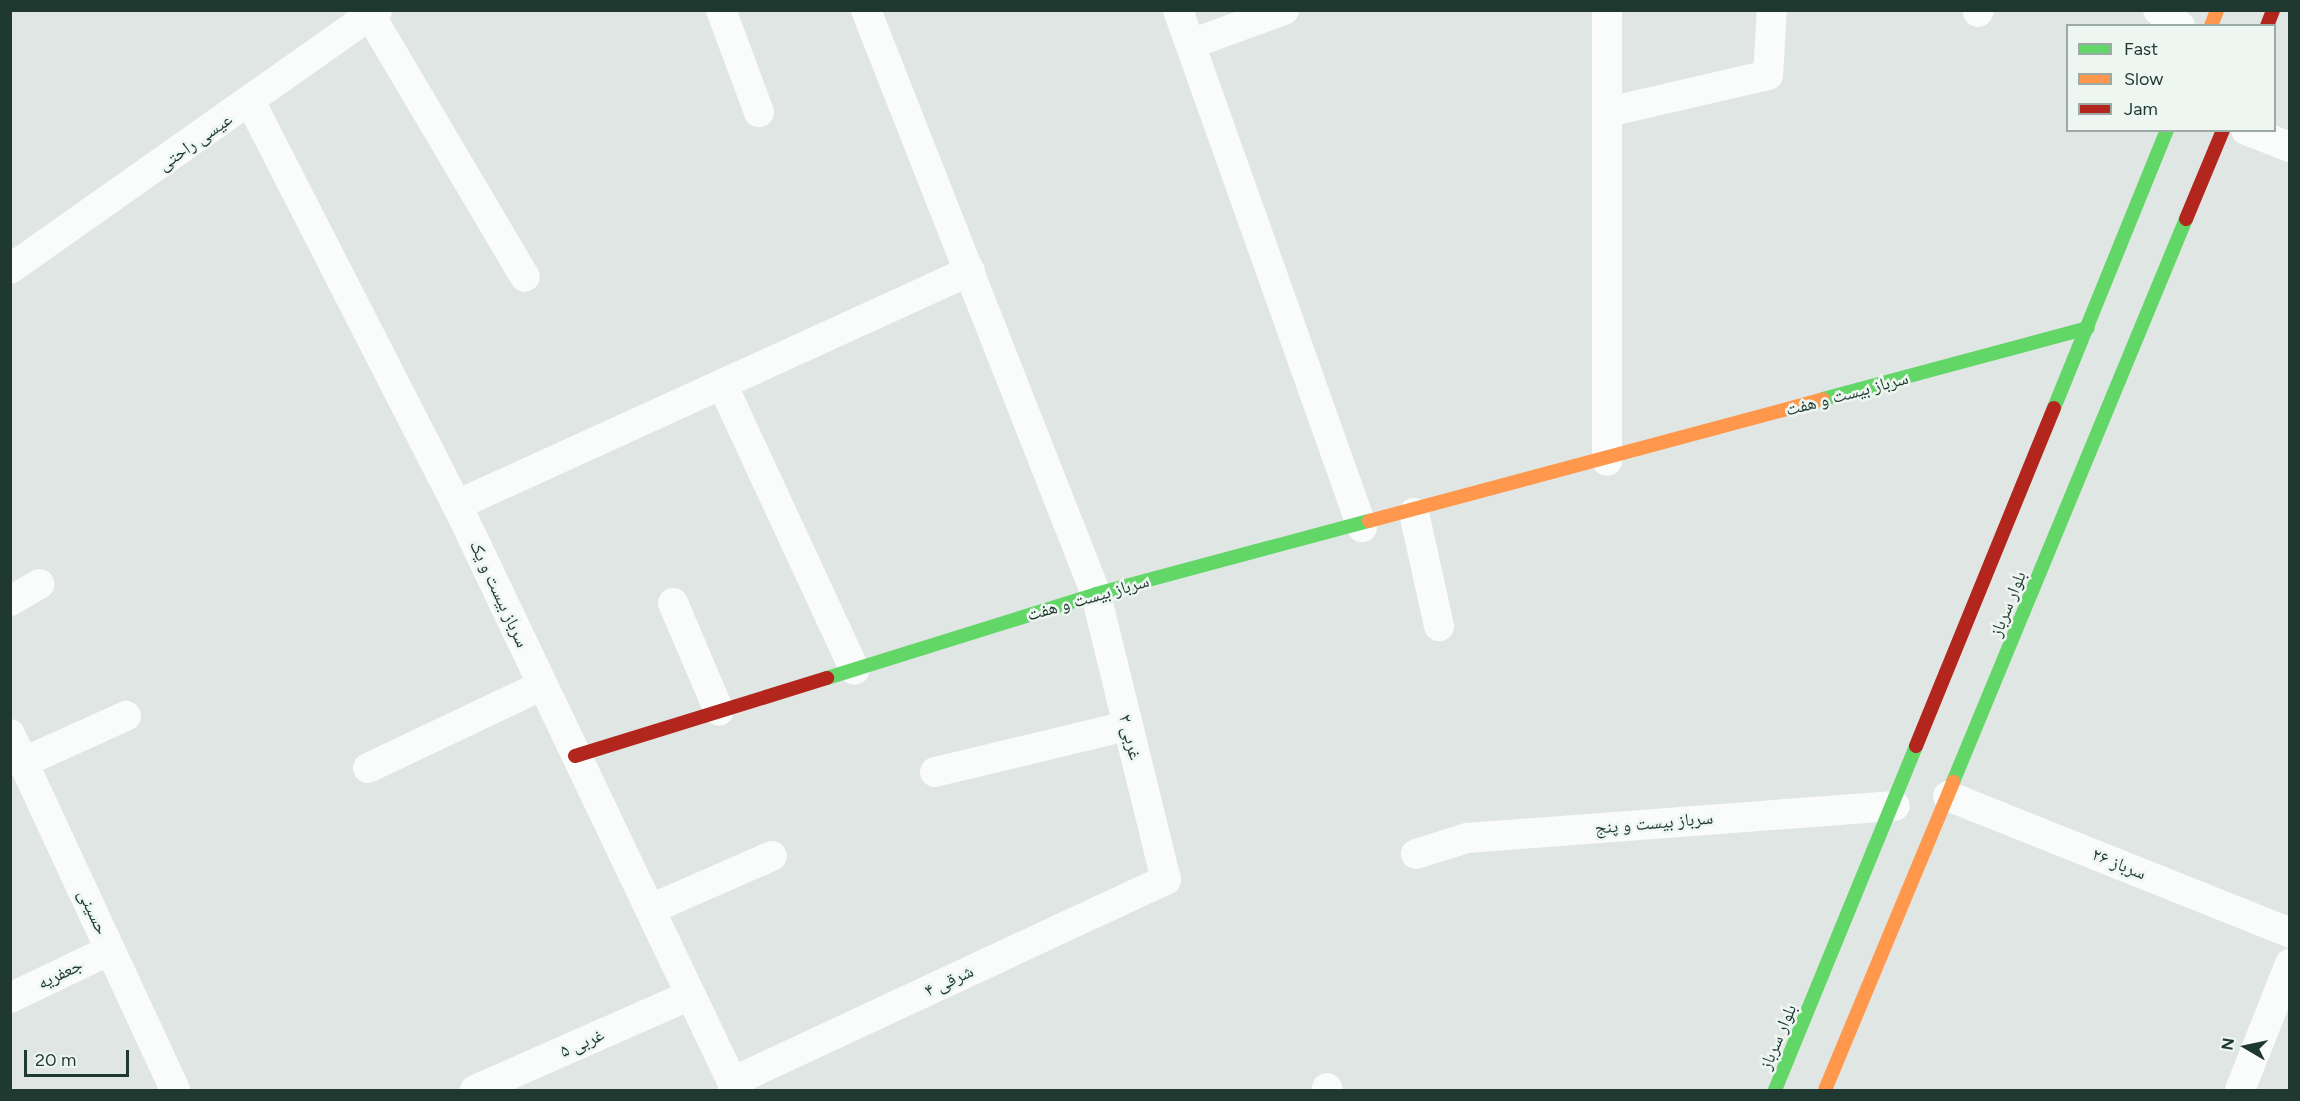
<!DOCTYPE html>
<html>
<head>
<meta charset="utf-8">
<style>
	body { margin:0 }
	#map { position:relative; width:2300px; height:1101px; overflow:hidden; background:#e0e6e3; font-family:Figtree,"Noto Naskh Arabic",sans-serif }
	div>[style] { position:absolute }
	[style*='--x'] { left:calc(var(--x)*1px); top:calc(var(--y)*1px); width:calc(var(--w)*1px); rotate:calc(var(--a)*1deg) }
	.street>* { height:30px; margin:-15px; padding:0 15px; transform-origin:15px; border-radius:15px; background:#fafbfb }
	.fast>* { height:14px; margin:-7px; padding:0 7px; transform-origin:7px; border-radius:7px; background:#63d668 }
	.slow>* { height:14px; margin:-7px; padding:0 7px; transform-origin:7px; border-radius:7px; background:#ff974d }
	.jam>* { height:14px; margin:-7px; padding:0 7px; transform-origin:7px; border-radius:7px; background:#b3261e }
	span { translate:-50% -50%; white-space:nowrap; text-align:center; line-height:1.15; -webkit-text-stroke:5px #edf6f1; paint-order:stroke }
	.street-label { font-size:18px; color:#1f3830 }
	.frame { position:absolute; inset:0; border:12px solid #1f3830; pointer-events:none }
	.legend { position:absolute; left:2066px; top:24px; width:210px; height:108px; box-sizing:border-box; background:#edf6f1; border:2px solid #9baaa4; margin:0; padding:8px 10px; list-style:none; font-size:18px; color:#1f3830 }
	.legend li { display:flex; align-items:center; gap:12px; height:30px }
	.legend b { width:30px; border:2px solid #9baaa4 }
	.north { position:absolute; left:2216px; top:1017px; width:60px; height:60px; -webkit-text-stroke:4px #edf6f1; paint-order:stroke; rotate:279deg; font-size:16px; font-weight:700; line-height:24px; text-align:center; color:#1f3830 }
	.north::after { content:''; display:block; margin:auto; width:21px; height:27px; background:#1f3830; clip-path:polygon(50% 0,100% 100%,50% 72%,0 100%) }
	.scale { position:absolute; left:24px; top:1050px; width:105px; height:27px; box-sizing:border-box; border:3px solid #1f3830; border-top:0; padding-left:8px; font-size:18px; line-height:21px; white-space:nowrap; color:#1f3830; -webkit-text-stroke:4px #edf6f1; paint-order:stroke }
</style>
</head>
<body>
<div id="map">
	<div class="street">
		<div style="--x:721;--y:10;--w:109;--a:69.6"></div>
		<div style="--x:1178;--y:10;--w:549;--a:70.41"></div>
		<div style="--x:2158;--y:10;--w:27;--a:36"></div>
		<div style="--x:1978;--y:12;--w:2;--a:-63"></div>
		<div style="--x:370;--y:15;--w:304;--a:59.4"></div>
		<div style="--x:1191;--y:44;--w:99;--a:-20.1"></div>
		<div style="--x:251;--y:103;--w:452;--a:62.9"></div>
		<div style="--x:457;--y:505;--w:648;--a:64.5"></div>
		<div style="--x:1608;--y:112;--w:164;--a:-13"></div>
		<div style="--x:1768;--y:75;--w:65;--a:-86.5"></div>
		<div style="--x:2246;--y:130;--w:47;--a:21.1"></div>
		<div style="--x:10;--y:269;--w:449;--a:-35.2"></div>
		<div style="--x:722;--y:384;--w:315;--a:65.1"></div>
		<div style="--x:1607;--y:461;--w:451;--a:-90"></div>
		<div style="--x:457;--y:505;--w:564;--a:-24.52"></div>
		<div style="--x:1414;--y:513;--w:116;--a:77.5"></div>
		<div style="--x:10;--y:601;--w:34;--a:-30"></div>
		<div style="--x:673;--y:603;--w:117;--a:66.9"></div>
		<div style="--x:10;--y:734;--w:392;--a:65.1"></div>
		<div style="--x:24;--y:762;--w:112;--a:-24.3"></div>
		<div style="--x:368;--y:768;--w:191;--a:-25.4"></div>
		<div style="--x:935;--y:772;--w:197;--a:-13.5"></div>
		<div style="--x:1948;--y:796;--w:368;--a:21.8"></div>
		<div style="--x:1416;--y:854;--w:53;--a:-17.4"></div>
		<div style="--x:1467;--y:838;--w:429;--a:-4.3"></div>
		<div style="--x:651;--y:909;--w:132;--a:-23.7"></div>
		<div style="--x:10;--y:998;--w:111;--a:-25.6"></div>
		<div style="--x:732;--y:1082;--w:479;--a:-25"></div>
		<div style="--x:1166;--y:880;--w:294;--a:-103.8"></div>
		<div style="--x:1096;--y:594;--w:628;--a:-111.5"></div>
		<div style="--x:1327;--y:1088;--w:2;--a:63"></div>
		<div style="--x:475;--y:1090;--w:233;--a:-23.8"></div>
		<div style="--x:2240;--y:1090;--w:136;--a:-68.4"></div>
	</div>
	<div class="fast">
		<div style="--x:1823;--y:399;--w:274;--a:-15"></div>
		<div style="--x:2054;--y:408;--w:300;--a:-67.9"></div>
		<div style="--x:827;--y:678;--w:282;--a:-17.3"></div>
		<div style="--x:1096;--y:594;--w:283;--a:-15"></div>
		<div style="--x:1953;--y:782;--w:609;--a:-67.52"></div>
		<div style="--x:1775;--y:1090;--w:372;--a:-67.7"></div>
	</div>
	<div class="slow">
		<div style="--x:2211;--y:26;--w:17;--a:-69"></div>
		<div style="--x:1369;--y:521;--w:470;--a:-15"></div>
		<div style="--x:1825;--y:1090;--w:334;--a:-67.4"></div>
	</div>
	<div class="jam">
		<div style="--x:2267;--y:26;--w:17;--a:-69"></div>
		<div style="--x:2186;--y:219;--w:96;--a:-67.4"></div>
		<div style="--x:1916;--y:746;--w:365;--a:-67.8"></div>
		<div style="--x:575;--y:756;--w:264;--a:-17.2"></div>
	</div>
	<div class="street-label">
		<span style="left:195px;top:142px;rotate:-35deg">عیسی راحتی</span>
		<span style="left:1847px;top:394px;rotate:-15deg">سرباز بیست و هفت</span>
		<span style="left:499px;top:594px;rotate:65deg">سرباز بیست و یک</span>
		<span style="left:1088px;top:598px;rotate:-16deg">سرباز بیست و هفت</span>
		<span style="left:2008px;top:604px;rotate:-68deg">بلوار سرباز</span>
		<span style="left:1130px;top:737px;rotate:76deg">غربی ۲</span>
		<span style="left:1654px;top:823px;rotate:-5deg">سرباز بیست و پنج</span>
		<span style="left:2119px;top:864px;rotate:22deg">سرباز ۲۶</span>
		<span style="left:93px;top:912px;rotate:65deg">حسینی</span>
		<span style="left:60px;top:974px;rotate:-26deg">جعفریه</span>
		<span style="left:949px;top:981px;rotate:-25deg">شرقی ۴</span>
		<span style="left:1778px;top:1037px;rotate:-67deg">بلوار سرباز</span>
		<span style="left:582px;top:1043px;rotate:-24deg">غربی ۵</span>
	</div>
	<div class="frame"></div>
	<ul class="legend">
	<li><b style="height:8px;background:#63d668"></b>Fast</li>
	<li><b style="height:8px;background:#ff974d"></b>Slow</li>
	<li><b style="height:8px;background:#b3261e"></b>Jam</li>
	</ul>
	<div class="north">N</div>
	<div class="scale">20 m</div>
</div>
</body>
</html>
